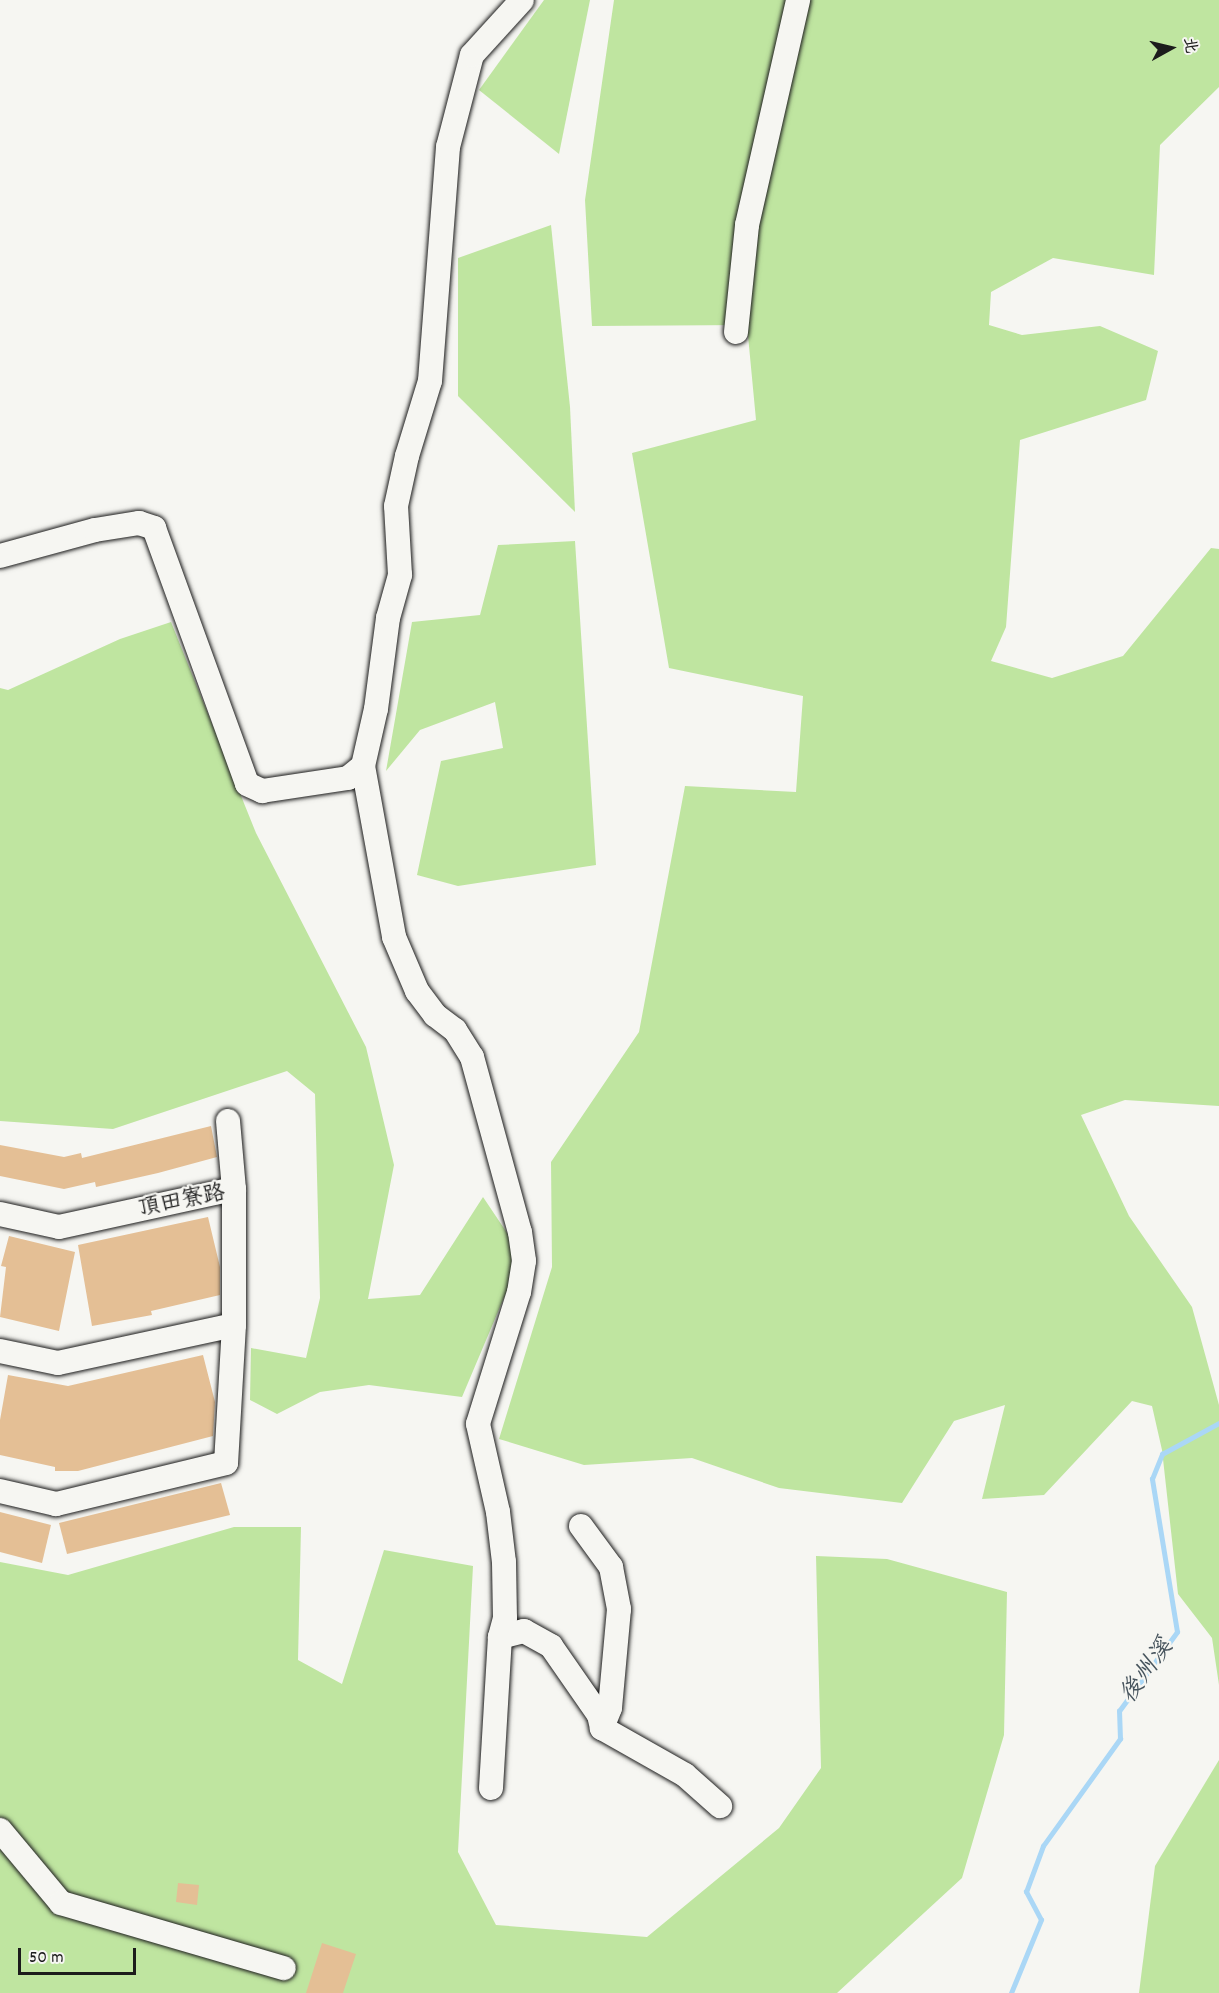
<!DOCTYPE html>
<html>
<head>
<meta charset="utf-8">
<style>
	body { margin:0 }
	#map { position:relative; width:1219px; height:1993px; overflow:hidden; background:#f6f6f2; font-family:Dekko,"LXGW WenKai TC",sans-serif }
	div>[style] { position:absolute }
	[style*='--x'] { left:calc(var(--x)*1px); top:calc(var(--y)*1px); width:calc(var(--w)*1px); rotate:calc(var(--a)*1deg) }
	.green>* { inset:0; background:#bfe5a0 }
	.stream>* { height:4.5px; margin:-2.25px; padding:0 2.25px; transform-origin:2.25px; border-radius:2.25px; background:#aad7f6 }
	.building>* { inset:0; background:#e4bf95 }
	.roads { filter:drop-shadow(0 0 2px #1c1c1c) drop-shadow(0 0 2px #1c1c1c) }
	.minor>* { height:24px; margin:-12px; padding:0 12px; transform-origin:12px; border-radius:12px; background:#f6f6f2 }
	span { translate:-50% -50%; white-space:nowrap; text-align:center; line-height:1.15; -webkit-text-stroke:4.5px #f6f6f2; paint-order:stroke }
	.street-label { font-size:22px; color:#1c1c1c }
	.water-label { font-size:24px; color:#47545d; font-style:italic }
	.north { position:absolute; left:1141px; top:18px; width:60px; height:60px; -webkit-text-stroke:4px #f6f6f2; paint-order:stroke; rotate:82deg; font-size:16px; font-weight:700; line-height:24px; text-align:center; color:#1c1c1c }
	.north::after { content:''; display:block; margin:auto; width:21px; height:27px; background:#1c1c1c; clip-path:polygon(50% 0,100% 100%,50% 72%,0 100%) }
	.scale { position:absolute; left:18px; top:1948px; width:118px; height:27px; box-sizing:border-box; border:3px solid #1c1c1c; border-top:0; padding-left:8px; font-size:18px; line-height:21px; white-space:nowrap; color:#1c1c1c; -webkit-text-stroke:4px #f6f6f2; paint-order:stroke }
</style>
</head>
<body>
<div id="map">
	<div class="green">
		<div style="clip-path:polygon(544px 0,590px 0,559px 154px,479px 90px)"></div>
		<div style="clip-path:polygon(614px 0,1219px 0,1219px 87px,1160px 145px,1154px 275px,1053px 258px,991px 292px,989px 325px,1022px 335px,1100px 326px,1158px 351px,1146px 400px,1020px 440px,1006px 627px,991px 661px,1052px 678px,1123px 656px,1211px 548px,1219px 549px,1219px 1106px,1125px 1100px,1081px 1115px,1129px 1216px,1192px 1307px,1219px 1405px,1219px 1685px,1212px 1638px,1178px 1594px,1162px 1450px,1152px 1406px,1132px 1401px,1044px 1495px,982px 1499px,1005px 1405px,954px 1421px,902px 1503px,779px 1488px,692px 1458px,584px 1465px,499px 1439px,552px 1267px,551px 1162px,639px 1032px,685px 786px,796px 792px,803px 696px,669px 668px,632px 453px,756px 420px,747px 325px,592px 326px,585px 200px)"></div>
		<div style="clip-path:polygon(551px 225px,570px 407px,575px 512px,458px 396px,458px 258px)"></div>
		<div style="clip-path:polygon(575px 541px,596px 865px,458px 886px,417px 875px,441px 761px,503px 748px,495px 702px,420px 730px,386px 771px,412px 622px,480px 615px,498px 545px)"></div>
		<div style="clip-path:polygon(171px 622px,256px 833px,366px 1047px,394px 1165px,368px 1299px,420px 1295px,483px 1197px,522px 1255px,462px 1397px,369px 1385px,320px 1392px,277px 1414px,250px 1400px,251px 1348px,306px 1358px,320px 1298px,315px 1094px,287px 1071px,113px 1129px,0 1121px,0 688px,8px 690px,120px 639px)"></div>
		<div style="clip-path:polygon(234px 1527px,301px 1527px,298px 1660px,342px 1684px,384px 1550px,473px 1566px,458px 1852px,496px 1925px,647px 1937px,779px 1828px,821px 1768px,816px 1556px,887px 1559px,1007px 1592px,1004px 1735px,962px 1878px,837px 1993px,0 1993px,0 1562px,68px 1575px)"></div>
		<div style="clip-path:polygon(1219px 1760px,1219px 1993px,1139px 1993px,1155px 1866px)"></div>
	</div>
	<div class="stream">
		<div style="--x:1011;--y:1993;--w:79;--a:-67.7"></div>
		<div style="--x:1041;--y:1920;--w:32;--a:-118"></div>
		<div style="--x:1026;--y:1892;--w:49;--a:-69.7"></div>
		<div style="--x:1043;--y:1846;--w:132;--a:-54.3"></div>
		<div style="--x:1120;--y:1739;--w:28;--a:-92"></div>
		<div style="--x:1119;--y:1711;--w:98;--a:-53.7"></div>
		<div style="--x:1177;--y:1632;--w:155;--a:-99.3"></div>
		<div style="--x:1152;--y:1479;--w:27;--a:-68"></div>
		<div style="--x:1162;--y:1454;--w:65;--a:-28.5"></div>
	</div>
	<div class="building">
		<div style="clip-path:polygon(211px 1126px,217px 1157px,158px 1173px,96px 1187px,95px 1182px,64px 1189px,0 1176px,0 1145px,64px 1157px,81px 1153px,82px 1158px)"></div>
		<div style="clip-path:polygon(208px 1217px,220px 1267px,220px 1295px,151px 1311px,152px 1315px,92px 1326px,78px 1245px)"></div>
		<div style="clip-path:polygon(9px 1236px,75px 1252px,59px 1331px,0 1317px,6px 1267px,1px 1266px)"></div>
		<div style="clip-path:polygon(203px 1355px,215px 1402px,213px 1436px,78px 1471px,55px 1471px,55px 1467px,0 1455px,0 1420px,8px 1375px,68px 1386px)"></div>
		<div style="clip-path:polygon(221px 1483px,230px 1515px,67px 1554px,59px 1523px)"></div>
		<div style="clip-path:polygon(0 1512px,51px 1525px,42px 1563px,0 1552px)"></div>
		<div style="clip-path:polygon(178px 1883px,199px 1885px,197px 1905px,176px 1902px)"></div>
		<div style="clip-path:polygon(322px 1943px,356px 1954px,343px 1993px,306px 1993px)"></div>
	</div>
	<div class="roads">
		<div class="minor">
			<div style="--x:736;--y:332;--w:108;--a:-84.1"></div>
			<div style="--x:747;--y:225;--w:231;--a:-77.2"></div>
			<div style="--x:0;--y:556;--w:98;--a:-15.3"></div>
			<div style="--x:95;--y:530;--w:45;--a:-9"></div>
			<div style="--x:139;--y:523;--w:16;--a:18"></div>
			<div style="--x:154;--y:528;--w:272;--a:70"></div>
			<div style="--x:247;--y:784;--w:17;--a:25"></div>
			<div style="--x:262;--y:791;--w:87;--a:-8.6"></div>
			<div style="--x:348;--y:778;--w:19;--a:-39"></div>
			<div style="--x:363;--y:766;--w:58;--a:-77.2"></div>
			<div style="--x:376;--y:709;--w:92;--a:-82.5"></div>
			<div style="--x:388;--y:618;--w:45;--a:-74.4"></div>
			<div style="--x:400;--y:575;--w:69;--a:-93.3"></div>
			<div style="--x:396;--y:506;--w:51;--a:-77.6"></div>
			<div style="--x:407;--y:456;--w:78;--a:-73"></div>
			<div style="--x:430;--y:381;--w:235;--a:-85.6"></div>
			<div style="--x:448;--y:147;--w:95;--a:-75.4"></div>
			<div style="--x:472;--y:55;--w:74;--a:-47.7"></div>
			<div style="--x:363;--y:766;--w:174;--a:79.7"></div>
			<div style="--x:394;--y:937;--w:59;--a:66.9"></div>
			<div style="--x:417;--y:991;--w:30;--a:53"></div>
			<div style="--x:435;--y:1015;--w:25;--a:37"></div>
			<div style="--x:455;--y:1030;--w:32;--a:58"></div>
			<div style="--x:472;--y:1057;--w:181;--a:74.7"></div>
			<div style="--x:520;--y:1232;--w:29;--a:82"></div>
			<div style="--x:524;--y:1261;--w:31;--a:99"></div>
			<div style="--x:519;--y:1292;--w:138;--a:107.3"></div>
			<div style="--x:478;--y:1424;--w:90;--a:77.2"></div>
			<div style="--x:498;--y:1512;--w:50;--a:83.2"></div>
			<div style="--x:504;--y:1562;--w:56;--a:89"></div>
			<div style="--x:505;--y:1618;--w:20;--a:105"></div>
			<div style="--x:500;--y:1637;--w:25;--a:-14"></div>
			<div style="--x:524;--y:1631;--w:31;--a:29"></div>
			<div style="--x:551;--y:1646;--w:84;--a:55.2"></div>
			<div style="--x:599;--y:1715;--w:13;--a:77"></div>
			<div style="--x:602;--y:1728;--w:95;--a:29.5"></div>
			<div style="--x:685;--y:1775;--w:47;--a:41.5"></div>
			<div style="--x:228;--y:1121;--w:68;--a:85"></div>
			<div style="--x:0;--y:1214;--w:60;--a:12.4"></div>
			<div style="--x:59;--y:1227;--w:179;--a:-12.3"></div>
			<div style="--x:234;--y:1189;--w:136;--a:90"></div>
			<div style="--x:234;--y:1325;--w:138;--a:93.3"></div>
			<div style="--x:226;--y:1463;--w:175;--a:166.4"></div>
			<div style="--x:56;--y:1504;--w:57;--a:-166.9"></div>
			<div style="--x:0;--y:1351;--w:59;--a:11.7"></div>
			<div style="--x:58;--y:1363;--w:180;--a:-12.2"></div>
			<div style="--x:581;--y:1526;--w:51;--a:53.8"></div>
			<div style="--x:611;--y:1567;--w:43;--a:79.2"></div>
			<div style="--x:619;--y:1609;--w:99;--a:95.2"></div>
			<div style="--x:610;--y:1708;--w:22;--a:112"></div>
			<div style="--x:491;--y:1788;--w:151;--a:-86.6"></div>
			<div style="--x:0;--y:1830;--w:95;--a:50.1"></div>
			<div style="--x:61;--y:1903;--w:232;--a:16.3"></div>
		</div>
	</div>
	<div class="street-label">
		<span style="left:182px;top:1202px;rotate:-11deg">頂田寮路</span>
	</div>
	<div class="water-label">
		<span style="left:1148px;top:1672px;rotate:-54deg">後州溪</span>
	</div>
	<div class="north">北</div>
	<div class="scale">50 m</div>
</div>
</body>
</html>
